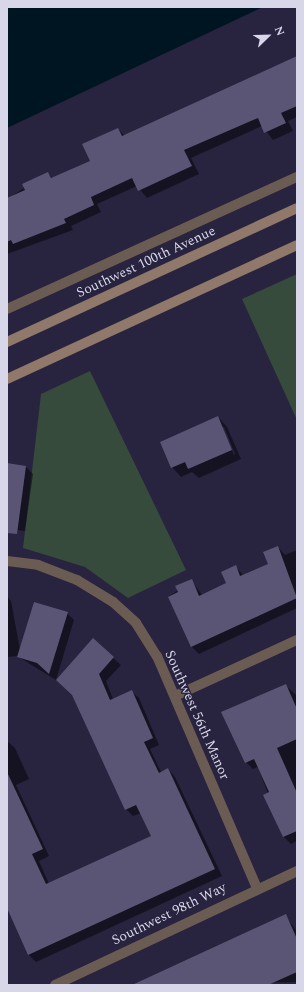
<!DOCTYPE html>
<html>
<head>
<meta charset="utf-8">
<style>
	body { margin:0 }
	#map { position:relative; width:304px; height:992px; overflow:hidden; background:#28233f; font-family:Spectral,serif }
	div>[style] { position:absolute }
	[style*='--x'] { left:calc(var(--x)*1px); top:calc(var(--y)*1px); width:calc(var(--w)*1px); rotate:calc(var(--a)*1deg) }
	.green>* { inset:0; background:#364b3b }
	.water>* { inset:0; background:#001522 }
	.shadow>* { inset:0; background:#0007 }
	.building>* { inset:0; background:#5a5574 }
	.minor>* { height:10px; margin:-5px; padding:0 5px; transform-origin:5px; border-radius:5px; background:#6b5c53 }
	.secondary>* { height:10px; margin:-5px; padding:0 5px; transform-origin:5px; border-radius:5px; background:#90796a }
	span { translate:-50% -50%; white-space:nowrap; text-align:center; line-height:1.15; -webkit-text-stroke:3px #28233f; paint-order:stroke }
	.street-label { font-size:14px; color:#d8d6e9 }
	.frame { position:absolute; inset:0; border:8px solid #d8d6e9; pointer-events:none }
	.north { position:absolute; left:248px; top:16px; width:40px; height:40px; -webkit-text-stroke:3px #28233f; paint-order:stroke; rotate:67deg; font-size:11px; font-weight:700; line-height:16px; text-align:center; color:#d8d6e9 }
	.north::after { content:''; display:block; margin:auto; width:14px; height:18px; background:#d8d6e9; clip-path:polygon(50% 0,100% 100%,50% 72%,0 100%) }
</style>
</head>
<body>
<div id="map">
	<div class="green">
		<div style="clip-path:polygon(297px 274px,297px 420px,242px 299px)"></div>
		<div style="clip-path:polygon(90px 371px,186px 570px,128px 598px,85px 567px,23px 548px,41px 394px)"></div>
	</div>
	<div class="water">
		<div style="clip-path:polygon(7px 7px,263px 7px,7px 128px)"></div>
	</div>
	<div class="shadow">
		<div style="clip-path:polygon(297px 58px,297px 117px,288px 121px,293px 131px,273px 140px,262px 126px,191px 158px,199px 174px,147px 198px,137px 186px,97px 204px,101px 212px,71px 226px,73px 230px,7px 254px,7px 199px,48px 173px,53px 179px,91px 161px,118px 129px,125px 136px)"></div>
		<div style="clip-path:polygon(evenodd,218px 417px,227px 427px,241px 459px,199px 478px,192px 472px,181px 477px,172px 467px,218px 417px,222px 427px,224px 427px,235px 454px,234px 455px,222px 427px)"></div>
		<div style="clip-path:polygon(7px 464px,26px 467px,33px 474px,25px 531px,7px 529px)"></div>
		<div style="clip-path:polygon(278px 547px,285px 555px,297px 550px,297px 608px,199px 654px,192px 647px,169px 597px,191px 580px,202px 595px,228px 583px,235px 566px,243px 575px,270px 564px)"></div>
		<div style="clip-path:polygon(7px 596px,11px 601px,20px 650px,67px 613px,74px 620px,56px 680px,17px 656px,7px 657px)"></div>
		<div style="clip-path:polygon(93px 640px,121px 665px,106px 681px,113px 699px,131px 691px,139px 698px,159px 745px,150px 749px,161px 772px,168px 769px,175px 777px,222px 876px,36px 962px,29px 955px,7px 907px,7px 741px,15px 748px,29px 779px,16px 785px,49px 856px,39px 861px,49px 884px,152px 836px,141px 813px,133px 816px,126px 809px,74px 695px)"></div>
		<div style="clip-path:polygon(285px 685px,297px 696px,297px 841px,291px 844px,284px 837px,258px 767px,253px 769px,246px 762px)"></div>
		<div style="clip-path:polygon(285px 915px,297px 932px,297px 982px,142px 985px)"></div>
	</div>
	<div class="building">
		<div style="clip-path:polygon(297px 56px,297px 106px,281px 113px,286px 123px,264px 133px,258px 118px,184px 150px,192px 166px,138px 191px,132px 178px,91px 197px,94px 205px,64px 219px,66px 223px,13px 244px,11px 240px,7px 242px,7px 198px,25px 190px,22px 184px,48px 172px,51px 178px,90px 161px,82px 144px,118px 128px,122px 136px)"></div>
		<div style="clip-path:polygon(218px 416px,232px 450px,188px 469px,185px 462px,171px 468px,160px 442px)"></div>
		<div style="clip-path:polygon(7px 463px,26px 466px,17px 534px,7px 533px)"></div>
		<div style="clip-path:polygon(278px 546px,297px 598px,191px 647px,168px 597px,178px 592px,175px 586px,192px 579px,199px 596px,226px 583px,221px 572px,236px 565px,240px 576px,268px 564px,263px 552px)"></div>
		<div style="clip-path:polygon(34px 602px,68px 612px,49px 674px,37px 663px,17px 657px)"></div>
		<div style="clip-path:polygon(93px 638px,114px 657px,99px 674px,110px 700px,132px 690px,153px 738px,144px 742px,159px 773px,168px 768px,215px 869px,28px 955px,7px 908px,7px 772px,43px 849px,32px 854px,46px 884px,151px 836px,136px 805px,125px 810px,72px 695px,56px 680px)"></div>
		<div style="clip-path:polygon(286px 684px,297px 709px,297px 739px,277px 748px,297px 793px,297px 831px,283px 837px,263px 795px,269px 792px,254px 759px,245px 763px,221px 712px)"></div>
		<div style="clip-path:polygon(286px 914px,297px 939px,297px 972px,268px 985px,132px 985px)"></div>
	</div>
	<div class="minor">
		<div style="--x:7;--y:309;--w:319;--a:-24.5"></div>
		<div style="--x:7;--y:561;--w:31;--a:7"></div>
		<div style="--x:38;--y:565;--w:42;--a:21"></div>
		<div style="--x:77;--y:580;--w:42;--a:31.4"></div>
		<div style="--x:113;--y:602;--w:31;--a:42"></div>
		<div style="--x:136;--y:623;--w:39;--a:58"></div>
		<div style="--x:157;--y:656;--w:253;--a:66.7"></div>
		<div style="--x:175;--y:696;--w:134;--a:-24.7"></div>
		<div style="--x:55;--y:985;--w:268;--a:-25.2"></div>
	</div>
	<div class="secondary">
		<div style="--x:7;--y:342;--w:319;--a:-24.8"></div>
		<div style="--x:7;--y:379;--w:319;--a:-24.8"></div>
	</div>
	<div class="street-label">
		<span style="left:146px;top:262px;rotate:-25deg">Southwest 100th Avenue</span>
		<span style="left:197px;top:715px;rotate:66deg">Southwest 56th Manor</span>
		<span style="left:169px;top:914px;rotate:-26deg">Southwest 98th Way</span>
	</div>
	<div class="frame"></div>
	<div class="north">N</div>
</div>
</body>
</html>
